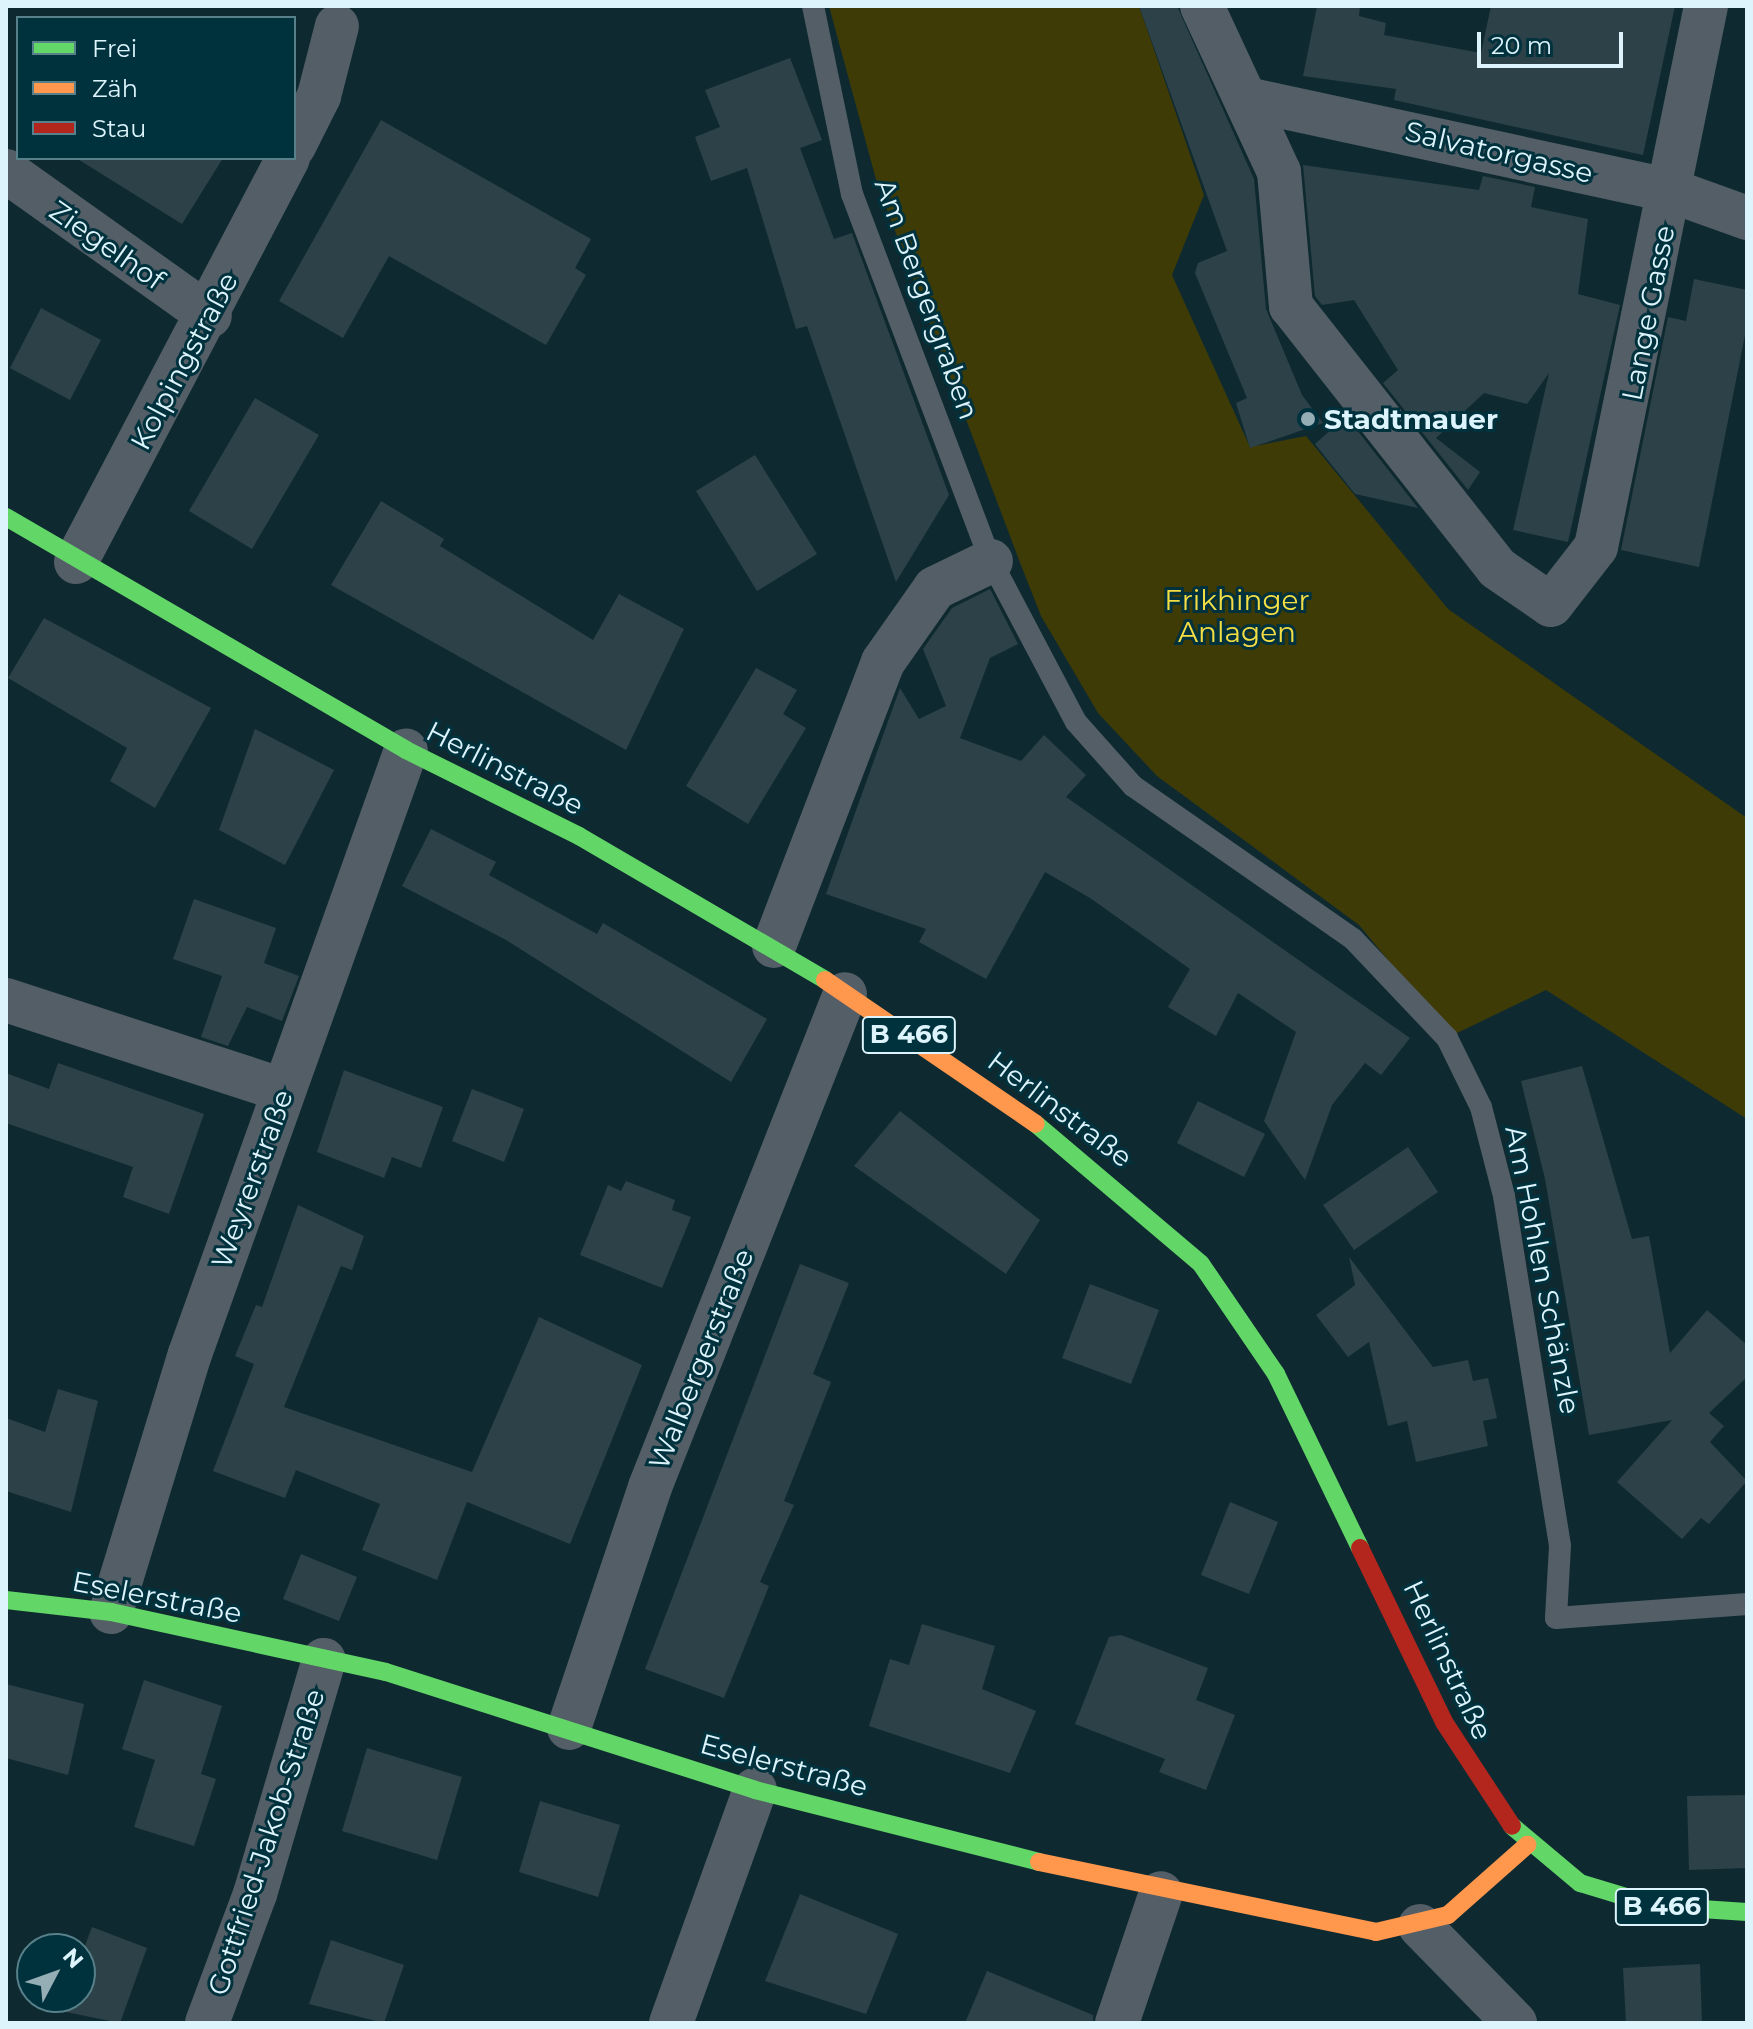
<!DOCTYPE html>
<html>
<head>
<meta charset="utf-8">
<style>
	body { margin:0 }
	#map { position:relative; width:1753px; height:2029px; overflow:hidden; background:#0e2a30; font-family:Montserrat,sans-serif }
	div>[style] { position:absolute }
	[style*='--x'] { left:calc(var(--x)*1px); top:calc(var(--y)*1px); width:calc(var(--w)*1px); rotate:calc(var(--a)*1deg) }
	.green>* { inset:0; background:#3e3b07 }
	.building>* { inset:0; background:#2c4148 }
	.lane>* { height:22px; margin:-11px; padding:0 11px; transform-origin:11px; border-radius:11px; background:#535e67 }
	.street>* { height:44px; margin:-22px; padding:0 22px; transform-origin:22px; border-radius:22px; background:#535e67 }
	.fast>* { height:18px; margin:-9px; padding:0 9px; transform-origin:9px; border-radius:9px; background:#63d668 }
	.slow>* { height:18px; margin:-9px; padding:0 9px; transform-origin:9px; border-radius:9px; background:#ff974d }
	.jam>* { height:18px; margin:-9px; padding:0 9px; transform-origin:9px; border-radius:9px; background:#b3261e }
	.dots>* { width:22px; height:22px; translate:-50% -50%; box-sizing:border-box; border:4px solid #00323e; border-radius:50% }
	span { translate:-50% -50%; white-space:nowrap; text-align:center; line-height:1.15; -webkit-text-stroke:6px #00323e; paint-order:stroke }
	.shield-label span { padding:2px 6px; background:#00323e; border:2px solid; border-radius:6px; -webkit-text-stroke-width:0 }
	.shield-label { font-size:26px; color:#ddf4fc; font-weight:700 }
	.street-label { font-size:28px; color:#ddf4fc }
	.poi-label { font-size:28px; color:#ddf4fc; font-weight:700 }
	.left { translate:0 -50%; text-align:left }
	.park-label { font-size:28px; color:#f4de44 }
	.frame { position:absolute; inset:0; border:8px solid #ddf4fc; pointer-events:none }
	.legend { position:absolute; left:16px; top:16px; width:280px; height:144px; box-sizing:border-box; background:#00323e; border:2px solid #58808a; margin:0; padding:10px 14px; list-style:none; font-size:24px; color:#ddf4fc }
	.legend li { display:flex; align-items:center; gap:16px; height:40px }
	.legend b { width:40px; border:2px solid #58808a }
	.north { position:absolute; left:16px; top:1933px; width:80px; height:80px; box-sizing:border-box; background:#00323e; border:2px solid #58808a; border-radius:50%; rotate:49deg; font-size:22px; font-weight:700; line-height:32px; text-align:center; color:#ddf4fc }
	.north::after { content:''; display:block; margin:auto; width:28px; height:36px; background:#95adb5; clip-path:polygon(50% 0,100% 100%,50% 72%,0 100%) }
	.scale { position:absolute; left:1477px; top:32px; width:146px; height:36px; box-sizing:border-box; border:4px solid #ddf4fc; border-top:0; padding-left:10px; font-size:24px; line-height:28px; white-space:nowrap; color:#ddf4fc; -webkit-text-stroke:6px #00323e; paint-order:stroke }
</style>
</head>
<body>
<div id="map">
	<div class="green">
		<div style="clip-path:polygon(829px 6px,1139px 6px,1204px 195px,1172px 275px,1250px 447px,1306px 436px,1448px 609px,1747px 818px,1747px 1119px,1546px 990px,1451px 1036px,1359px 925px,1157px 776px,1098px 713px,1041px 616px,1019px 560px,877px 183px)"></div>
	</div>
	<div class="building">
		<div style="clip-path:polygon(1139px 6px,1177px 6px,1254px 179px,1266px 309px,1302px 395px,1323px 423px,1250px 448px,1236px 403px,1247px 398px,1195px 273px,1198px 263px,1227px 251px)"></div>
		<div style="clip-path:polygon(1317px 6px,1360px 6px,1359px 16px,1386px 23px,1384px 35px,1481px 53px,1491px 6px,1675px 6px,1643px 155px,1394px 100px,1396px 89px,1303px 76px)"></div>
		<div style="clip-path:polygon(790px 58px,822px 140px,800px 148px,834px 239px,852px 233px,949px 495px,896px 582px,807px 326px,796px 329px,747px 168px,711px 181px,695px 137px,720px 127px,705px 90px)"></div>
		<div style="clip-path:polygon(381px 120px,591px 239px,575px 268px,586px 275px,546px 345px,389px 256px,343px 338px,279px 301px)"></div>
		<div style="clip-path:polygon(76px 158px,223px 158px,182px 224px)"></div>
		<div style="clip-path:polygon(1303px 165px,1479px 190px,1483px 176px,1535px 187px,1531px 207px,1588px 219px,1578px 294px,1620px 305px,1568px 542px,1513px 530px,1549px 373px,1527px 404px,1484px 393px,1436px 438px,1480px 472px,1468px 490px,1383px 383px,1398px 370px,1354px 300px,1322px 305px,1315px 296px)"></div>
		<div style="clip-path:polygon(1694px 279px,1747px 290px,1747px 325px,1699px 567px,1621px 550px,1668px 317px,1686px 321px)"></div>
		<div style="clip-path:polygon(41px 308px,101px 340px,70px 400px,10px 368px)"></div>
		<div style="clip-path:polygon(255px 398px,319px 435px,252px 549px,189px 511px)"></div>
		<div style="clip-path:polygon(1346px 416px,1418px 508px,1355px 494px,1315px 444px)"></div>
		<div style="clip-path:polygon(755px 455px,817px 554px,757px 591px,696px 491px)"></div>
		<div style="clip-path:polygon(381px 501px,444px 539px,440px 546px,593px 640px,619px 594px,684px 629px,626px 750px,331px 585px)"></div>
		<div style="clip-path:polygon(990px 589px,1018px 644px,990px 658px,960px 738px,1021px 761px,1044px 735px,1086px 775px,1066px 797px,1410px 1038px,1381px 1075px,1365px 1063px,1332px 1105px,1305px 1180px,1264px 1121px,1296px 1032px,1238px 993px,1216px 1036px,1168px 1007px,1190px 969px,1090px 898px,1045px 872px,986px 979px,919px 942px,926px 929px,826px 894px,900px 688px,919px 719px,946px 706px,923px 649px,952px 608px)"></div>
		<div style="clip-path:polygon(44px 618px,211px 708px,155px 808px,110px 781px,127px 748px,8px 678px)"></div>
		<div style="clip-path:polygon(756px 668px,797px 690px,783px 714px,806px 728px,748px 824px,686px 786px)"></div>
		<div style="clip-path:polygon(255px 729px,334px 770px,285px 865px,219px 830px)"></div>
		<div style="clip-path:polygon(431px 829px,496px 862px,489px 875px,597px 934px,603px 923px,767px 1019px,731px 1082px,506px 940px,402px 886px)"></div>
		<div style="clip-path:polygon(194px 899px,276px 928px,264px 963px,299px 976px,282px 1021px,247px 1007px,228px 1046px,201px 1037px,222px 976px,173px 959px)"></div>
		<div style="clip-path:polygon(58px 1063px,204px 1114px,169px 1214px,123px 1197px,133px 1167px,6px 1123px,6px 1073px,49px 1089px)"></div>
		<div style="clip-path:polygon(1582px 1066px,1632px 1239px,1649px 1236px,1670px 1353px,1707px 1310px,1747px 1345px,1747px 1377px,1709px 1413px,1724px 1426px,1710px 1442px,1747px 1481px,1709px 1524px,1701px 1518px,1682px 1539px,1617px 1482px,1672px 1420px,1589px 1435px,1545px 1179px,1521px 1081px)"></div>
		<div style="clip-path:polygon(344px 1070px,443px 1107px,421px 1168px,392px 1157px,384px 1178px,317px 1152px)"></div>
		<div style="clip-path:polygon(472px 1089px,524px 1109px,504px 1162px,452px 1141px)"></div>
		<div style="clip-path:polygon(1198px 1101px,1265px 1134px,1244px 1177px,1177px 1143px)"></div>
		<div style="clip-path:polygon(900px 1111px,1040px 1220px,1006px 1274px,854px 1166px)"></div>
		<div style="clip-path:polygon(1408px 1147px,1438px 1192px,1354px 1250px,1323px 1205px)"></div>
		<div style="clip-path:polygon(626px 1181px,675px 1200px,672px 1210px,691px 1217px,662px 1288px,580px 1255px,608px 1185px,621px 1191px)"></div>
		<div style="clip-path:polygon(298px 1205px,364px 1236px,352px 1270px,341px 1266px,284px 1407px,472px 1472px,539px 1317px,642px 1365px,570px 1544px,467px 1502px,437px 1580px,362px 1550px,380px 1504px,296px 1470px,285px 1498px,213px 1471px,254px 1364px,235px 1356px,256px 1305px,262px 1307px)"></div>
		<div style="clip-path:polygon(1349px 1257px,1433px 1367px,1468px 1360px,1473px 1381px,1488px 1378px,1497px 1418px,1483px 1421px,1488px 1446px,1416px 1462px,1407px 1421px,1388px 1426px,1369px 1342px,1348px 1357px,1316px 1315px,1355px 1285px)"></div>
		<div style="clip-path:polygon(800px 1264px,849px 1283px,813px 1374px,831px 1382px,784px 1501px,794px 1505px,760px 1582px,769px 1586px,724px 1698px,645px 1669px)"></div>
		<div style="clip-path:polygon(1090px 1284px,1159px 1310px,1131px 1384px,1062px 1358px)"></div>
		<div style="clip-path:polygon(58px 1389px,98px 1401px,71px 1512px,6px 1491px,6px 1418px,45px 1432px)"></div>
		<div style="clip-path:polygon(1230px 1502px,1278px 1522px,1249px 1594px,1201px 1575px)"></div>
		<div style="clip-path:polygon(301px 1554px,357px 1577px,339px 1621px,283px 1599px)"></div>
		<div style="clip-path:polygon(922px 1624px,995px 1646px,982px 1689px,1036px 1711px,1010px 1773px,869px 1726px,890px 1659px,909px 1665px)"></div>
		<div style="clip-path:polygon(1121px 1635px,1208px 1668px,1196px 1700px,1235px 1715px,1206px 1790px,1159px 1772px,1165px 1759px,1075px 1724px,1109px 1637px)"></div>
		<div style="clip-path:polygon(144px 1680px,222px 1706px,201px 1774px,216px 1779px,194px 1846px,134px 1827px,155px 1760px,122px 1749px)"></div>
		<div style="clip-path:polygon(6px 1684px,84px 1704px,68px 1775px,6px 1758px)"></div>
		<div style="clip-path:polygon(367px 1748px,462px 1777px,437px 1860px,342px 1831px)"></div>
		<div style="clip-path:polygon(1747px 1795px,1747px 1868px,1689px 1870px,1687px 1796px)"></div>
		<div style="clip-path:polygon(540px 1801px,620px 1825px,598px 1897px,519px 1872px)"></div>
		<div style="clip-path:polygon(800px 1894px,898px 1934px,866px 2014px,765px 1981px)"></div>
		<div style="clip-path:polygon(92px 1927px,147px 1948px,120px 2023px,61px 2011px,66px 1997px,80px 1997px,80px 1959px)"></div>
		<div style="clip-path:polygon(331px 1940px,404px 1965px,384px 2023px,309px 2004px)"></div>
		<div style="clip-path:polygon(1700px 1964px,1702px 2023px,1626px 2023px,1623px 1968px)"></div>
		<div style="clip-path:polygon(987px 1971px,1093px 2015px,1093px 2023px,965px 2023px)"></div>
	</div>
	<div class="lane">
		<div style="--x:813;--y:6;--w:192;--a:78.3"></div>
		<div style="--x:852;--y:194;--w:392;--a:69.3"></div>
		<div style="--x:991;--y:561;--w:182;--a:62.2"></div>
		<div style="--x:1076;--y:722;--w:86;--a:48.3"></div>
		<div style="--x:1133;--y:786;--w:268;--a:34.8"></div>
		<div style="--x:1353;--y:939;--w:137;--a:46.5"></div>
		<div style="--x:1447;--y:1038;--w:77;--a:63.8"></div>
		<div style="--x:1481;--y:1107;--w:92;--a:75.5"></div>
		<div style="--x:1504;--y:1196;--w:354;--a:80.9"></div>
		<div style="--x:1560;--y:1546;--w:72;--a:93.2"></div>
		<div style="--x:1556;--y:1618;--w:192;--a:-4.2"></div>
	</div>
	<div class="street">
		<div style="--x:1202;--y:6;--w:183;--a:65.1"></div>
		<div style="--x:1279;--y:172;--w:135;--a:84.9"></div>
		<div style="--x:1291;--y:306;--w:333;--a:51.8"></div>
		<div style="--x:1497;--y:568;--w:65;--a:34.4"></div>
		<div style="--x:1551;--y:605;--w:73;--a:-52.2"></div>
		<div style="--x:1596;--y:547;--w:552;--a:-78.51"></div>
		<div style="--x:1247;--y:99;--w:435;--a:12.2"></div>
		<div style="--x:1672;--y:191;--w:80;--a:19.8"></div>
		<div style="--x:294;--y:146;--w:56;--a:-63.4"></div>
		<div style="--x:319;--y:96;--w:72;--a:-75.6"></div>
		<div style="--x:6;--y:171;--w:250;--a:35.4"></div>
		<div style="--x:76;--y:562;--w:456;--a:-62.3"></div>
		<div style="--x:774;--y:946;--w:304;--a:-69"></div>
		<div style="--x:883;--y:662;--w:90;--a:-54.9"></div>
		<div style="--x:935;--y:588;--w:62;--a:-25.7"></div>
		<div style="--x:6;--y:1000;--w:291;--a:18"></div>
		<div style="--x:111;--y:1612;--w:270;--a:-73"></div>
		<div style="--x:190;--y:1354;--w:641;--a:-70.32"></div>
		<div style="--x:569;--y:1728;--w:254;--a:-71.4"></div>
		<div style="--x:650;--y:1487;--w:530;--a:-68.42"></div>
		<div style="--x:1420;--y:1926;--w:136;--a:45.6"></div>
		<div style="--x:207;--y:2023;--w:138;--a:-69.6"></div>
		<div style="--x:255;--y:1894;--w:244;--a:-73.6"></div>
		<div style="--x:671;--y:2023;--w:248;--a:-70.2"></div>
		<div style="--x:1117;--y:2023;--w:137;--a:-71.3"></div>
	</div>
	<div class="fast">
		<div style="--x:6;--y:517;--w:463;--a:30.2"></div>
		<div style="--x:406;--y:750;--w:193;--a:26.4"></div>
		<div style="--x:579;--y:836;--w:285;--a:30.3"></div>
		<div style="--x:1036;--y:1124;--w:216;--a:40.3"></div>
		<div style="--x:1201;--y:1264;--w:133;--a:55.7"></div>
		<div style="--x:1276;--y:1374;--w:193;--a:64.2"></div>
		<div style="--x:6;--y:1600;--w:106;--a:6.5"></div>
		<div style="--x:111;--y:1612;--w:281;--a:12.3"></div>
		<div style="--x:386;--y:1672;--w:387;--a:17.7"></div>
		<div style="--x:755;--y:1790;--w:293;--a:14.2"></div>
		<div style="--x:1512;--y:1826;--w:89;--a:40"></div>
		<div style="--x:1580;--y:1883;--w:79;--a:16.8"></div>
		<div style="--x:1656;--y:1906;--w:91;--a:3.8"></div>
	</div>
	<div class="slow">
		<div style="--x:825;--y:980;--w:255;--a:34.3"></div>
		<div style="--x:1039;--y:1862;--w:344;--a:11.7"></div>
		<div style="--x:1376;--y:1932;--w:74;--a:-13.3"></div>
		<div style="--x:1448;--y:1915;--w:106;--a:-41.5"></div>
	</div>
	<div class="jam">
		<div style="--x:1360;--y:1548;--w:193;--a:64.2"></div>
		<div style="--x:1444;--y:1722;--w:124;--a:56.8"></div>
	</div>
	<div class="dots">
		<div style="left:1308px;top:419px;background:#95adb5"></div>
	</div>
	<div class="shield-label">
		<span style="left:909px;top:1035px">B 466</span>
		<span style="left:1662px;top:1907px">B 466</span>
	</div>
	<div class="street-label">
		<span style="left:1499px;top:152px;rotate:13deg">Salvatorgasse</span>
		<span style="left:107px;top:245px;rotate:35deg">Ziegelhof</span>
		<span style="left:927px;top:299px;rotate:70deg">Am Bergergraben</span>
		<span style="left:1648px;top:313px;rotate:-79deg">Lange Gasse</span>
		<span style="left:184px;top:361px;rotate:-62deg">Kolpingstraße</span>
		<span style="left:505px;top:768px;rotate:27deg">Herlinstraße</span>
		<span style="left:1060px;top:1109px;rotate:37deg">Herlinstraße</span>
		<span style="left:252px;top:1179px;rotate:-70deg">Weyrerstraße</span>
		<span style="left:1543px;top:1270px;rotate:79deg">Am Hohlen Schänzle</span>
		<span style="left:701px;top:1359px;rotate:-68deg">Walbergerstraße</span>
		<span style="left:157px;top:1597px;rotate:11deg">Eselerstraße</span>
		<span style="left:1448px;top:1660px;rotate:65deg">Herlinstraße</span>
		<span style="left:784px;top:1765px;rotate:15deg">Eselerstraße</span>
		<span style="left:266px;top:1842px;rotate:-72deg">Gottfried-Jakob-Straße</span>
	</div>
	<div class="poi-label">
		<span class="left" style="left:1324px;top:419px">Stadtmauer</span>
	</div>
	<div class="park-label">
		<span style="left:1237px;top:616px">Frikhinger<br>Anlagen</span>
	</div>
	<div class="frame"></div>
	<ul class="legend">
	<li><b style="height:10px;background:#63d668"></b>Frei</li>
	<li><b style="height:10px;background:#ff974d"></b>Zäh</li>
	<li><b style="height:10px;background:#b3261e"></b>Stau</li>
	</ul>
	<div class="north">N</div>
	<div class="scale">20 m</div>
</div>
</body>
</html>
